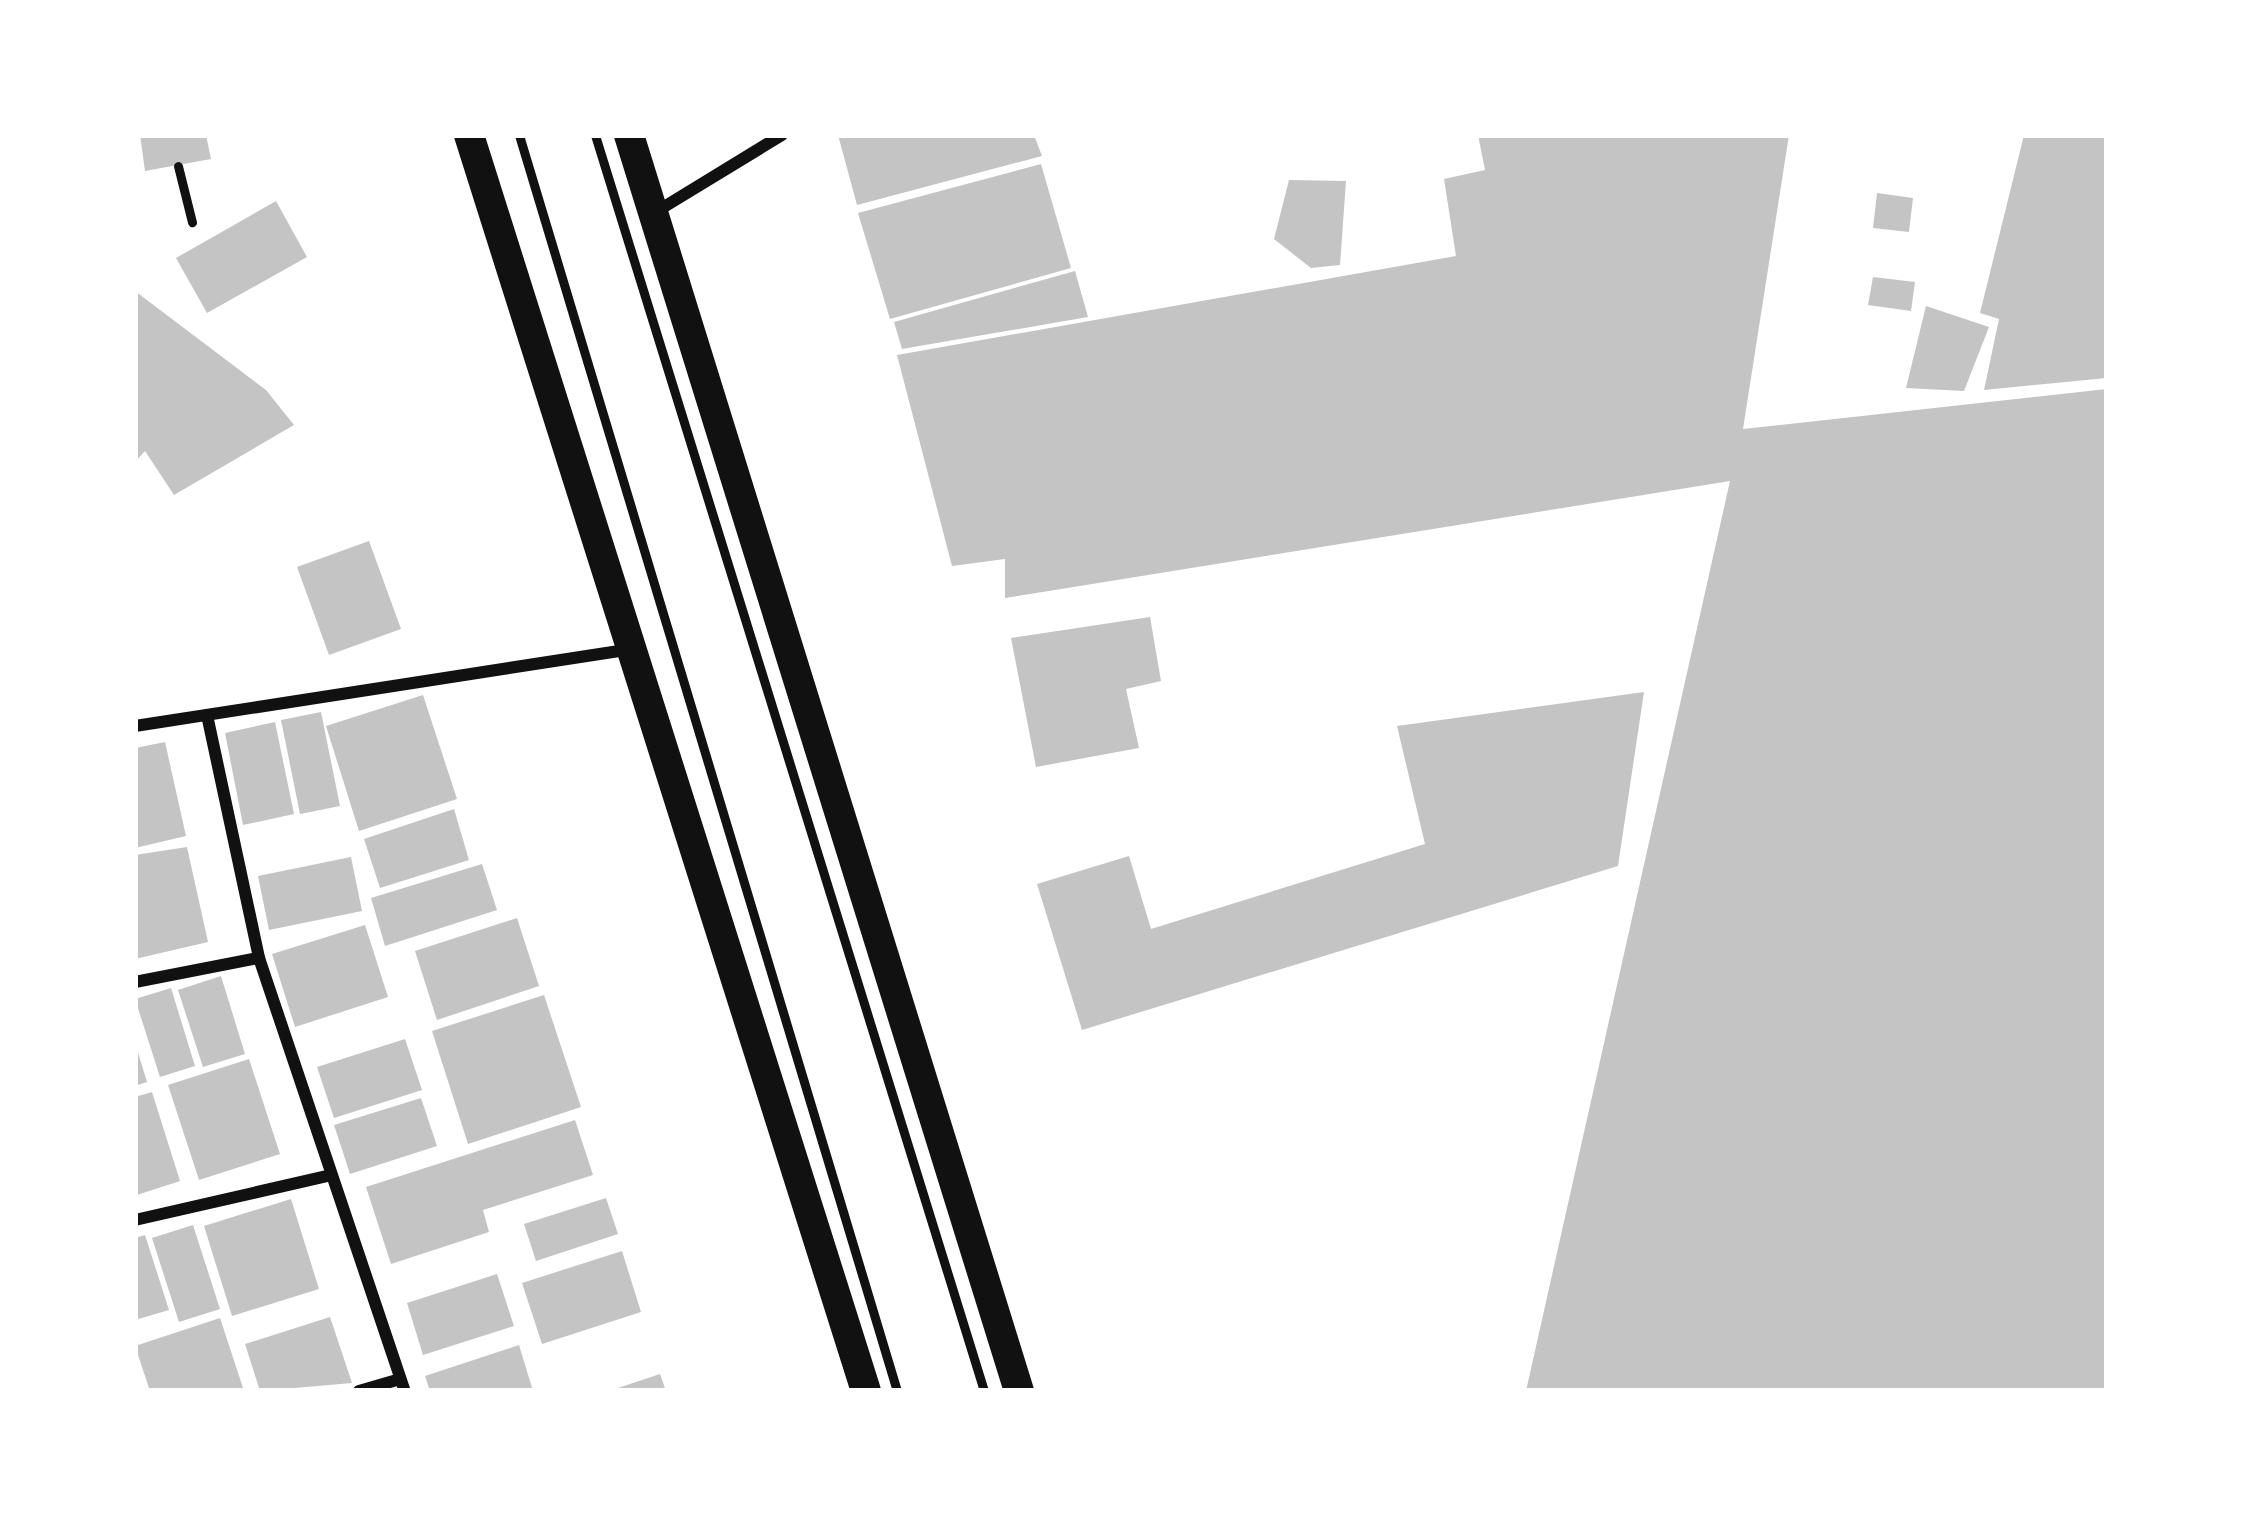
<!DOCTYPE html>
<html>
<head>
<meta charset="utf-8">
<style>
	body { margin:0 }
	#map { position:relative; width:2242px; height:1526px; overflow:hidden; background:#fff; font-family:"Space Grotesk",sans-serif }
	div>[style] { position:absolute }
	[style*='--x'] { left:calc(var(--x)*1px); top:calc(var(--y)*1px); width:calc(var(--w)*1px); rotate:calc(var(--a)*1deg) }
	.building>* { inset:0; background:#c4c4c4 }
	.service>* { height:9px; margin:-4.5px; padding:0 4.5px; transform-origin:4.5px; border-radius:4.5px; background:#111 }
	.minor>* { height:12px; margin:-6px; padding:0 6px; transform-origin:6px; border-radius:6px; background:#111 }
	.primary>* { height:30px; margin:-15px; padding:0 15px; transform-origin:15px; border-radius:15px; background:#111 }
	span { translate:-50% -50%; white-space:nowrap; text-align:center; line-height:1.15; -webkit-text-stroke:12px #fff; paint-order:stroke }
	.frame { position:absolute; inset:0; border:138px solid #fff; pointer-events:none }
</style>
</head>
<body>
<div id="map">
	<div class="building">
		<div style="clip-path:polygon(140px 135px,206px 135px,211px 159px,145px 171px)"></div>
		<div style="clip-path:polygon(838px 135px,1034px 135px,1042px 156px,857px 205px)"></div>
		<div style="clip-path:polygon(1478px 135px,1789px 135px,1743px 429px,2107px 389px,2107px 1391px,1526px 1391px,1730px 481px,1005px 598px,1005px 559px,952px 566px,897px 355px,1456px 256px,1444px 179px,1485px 170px)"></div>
		<div style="clip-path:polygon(2024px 135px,2107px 135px,2107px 378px,1984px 390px,1999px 319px,1980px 313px)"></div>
		<div style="clip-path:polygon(1041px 164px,1071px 268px,890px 319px,858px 213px)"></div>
		<div style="clip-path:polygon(1289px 180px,1346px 181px,1340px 265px,1311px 268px,1274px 239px)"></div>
		<div style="clip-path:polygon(1877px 193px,1913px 198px,1909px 232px,1873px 228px)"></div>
		<div style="clip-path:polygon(276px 201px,307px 257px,207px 313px,176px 258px)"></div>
		<div style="clip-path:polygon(1075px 271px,1088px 317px,902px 349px,894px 322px)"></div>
		<div style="clip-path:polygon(1873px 277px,1915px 282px,1911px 311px,1868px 305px)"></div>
		<div style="clip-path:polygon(135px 291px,266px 390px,294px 425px,174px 495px,145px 451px,135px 462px)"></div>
		<div style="clip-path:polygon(1926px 306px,1989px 327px,1964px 391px,1906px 388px)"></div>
		<div style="clip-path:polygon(369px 541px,401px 629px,329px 655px,297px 567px)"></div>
		<div style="clip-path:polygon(1150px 617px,1161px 681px,1126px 689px,1139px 748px,1036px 767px,1011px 638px)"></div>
		<div style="clip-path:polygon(1644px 692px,1618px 866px,1082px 1030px,1037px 884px,1129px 856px,1151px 929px,1425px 844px,1397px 726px)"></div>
		<div style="clip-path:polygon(423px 695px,457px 799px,359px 831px,326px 726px)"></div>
		<div style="clip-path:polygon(321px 712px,340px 806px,300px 814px,281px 720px)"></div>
		<div style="clip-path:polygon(275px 722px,294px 814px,243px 825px,225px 733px)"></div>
		<div style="clip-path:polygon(165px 742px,186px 836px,135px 848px,135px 748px)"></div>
		<div style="clip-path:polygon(454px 809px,469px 860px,380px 888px,364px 839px)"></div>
		<div style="clip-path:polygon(187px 847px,208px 942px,135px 959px,135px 855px)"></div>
		<div style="clip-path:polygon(351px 857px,362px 911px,269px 930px,258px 876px)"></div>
		<div style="clip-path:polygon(482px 864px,497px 910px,385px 946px,371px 898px)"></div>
		<div style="clip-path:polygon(517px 918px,539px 986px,437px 1020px,415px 951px)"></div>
		<div style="clip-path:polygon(365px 925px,388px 997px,295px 1027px,272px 954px)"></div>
		<div style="clip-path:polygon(221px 976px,245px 1054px,203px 1067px,178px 990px)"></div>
		<div style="clip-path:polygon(171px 988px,195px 1066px,160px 1077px,135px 999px)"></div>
		<div style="clip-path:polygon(544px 995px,581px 1107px,468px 1144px,432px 1031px)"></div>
		<div style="clip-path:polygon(405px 1039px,422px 1090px,334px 1118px,317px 1067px)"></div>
		<div style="clip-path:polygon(136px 1046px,147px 1082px,135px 1086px,135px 1047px)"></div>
		<div style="clip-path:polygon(249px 1059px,280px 1154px,199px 1180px,168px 1085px)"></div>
		<div style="clip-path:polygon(152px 1092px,180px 1181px,137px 1195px,135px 1097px)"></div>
		<div style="clip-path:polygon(421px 1098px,437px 1146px,350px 1174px,334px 1125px)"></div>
		<div style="clip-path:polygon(575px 1120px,593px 1175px,483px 1210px,489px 1232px,391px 1264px,366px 1187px)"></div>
		<div style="clip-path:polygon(606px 1198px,618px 1234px,536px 1261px,524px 1224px)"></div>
		<div style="clip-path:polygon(291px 1199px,319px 1289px,232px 1316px,204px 1226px)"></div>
		<div style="clip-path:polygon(193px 1225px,220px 1309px,179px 1322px,152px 1238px)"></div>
		<div style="clip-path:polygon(145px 1235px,169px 1310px,135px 1320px,135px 1238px)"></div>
		<div style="clip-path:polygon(622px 1251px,641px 1312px,542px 1344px,522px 1283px)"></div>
		<div style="clip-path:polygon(497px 1274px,514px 1326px,423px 1355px,407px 1303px)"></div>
		<div style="clip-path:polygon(330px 1317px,352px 1383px,260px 1391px,245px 1344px)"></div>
		<div style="clip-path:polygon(220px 1318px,244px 1391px,150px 1391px,135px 1346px)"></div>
		<div style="clip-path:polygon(519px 1345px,533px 1391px,430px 1391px,425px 1376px)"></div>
		<div style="clip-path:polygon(660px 1374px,666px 1391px,612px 1391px,612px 1390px)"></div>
	</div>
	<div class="service">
		<div style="--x:519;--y:135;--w:1312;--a:73.25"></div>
		<div style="--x:595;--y:135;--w:1315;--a:72.79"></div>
		<div style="--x:178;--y:166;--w:58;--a:76"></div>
	</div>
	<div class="minor">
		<div style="--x:654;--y:213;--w:150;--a:-31.4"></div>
		<div style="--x:207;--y:715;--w:249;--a:77.9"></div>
		<div style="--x:259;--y:958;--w:457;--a:71.4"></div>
		<div style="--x:135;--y:726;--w:503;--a:-8.81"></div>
		<div style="--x:135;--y:982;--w:126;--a:-11"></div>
		<div style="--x:135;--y:1220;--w:201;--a:-12.9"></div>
		<div style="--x:359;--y:1391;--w:43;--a:-16.3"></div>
	</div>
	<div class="primary">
		<div style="--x:469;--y:135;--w:1317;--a:72.46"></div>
		<div style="--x:629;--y:135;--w:1315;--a:72.75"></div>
	</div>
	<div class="frame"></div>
</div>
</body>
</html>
